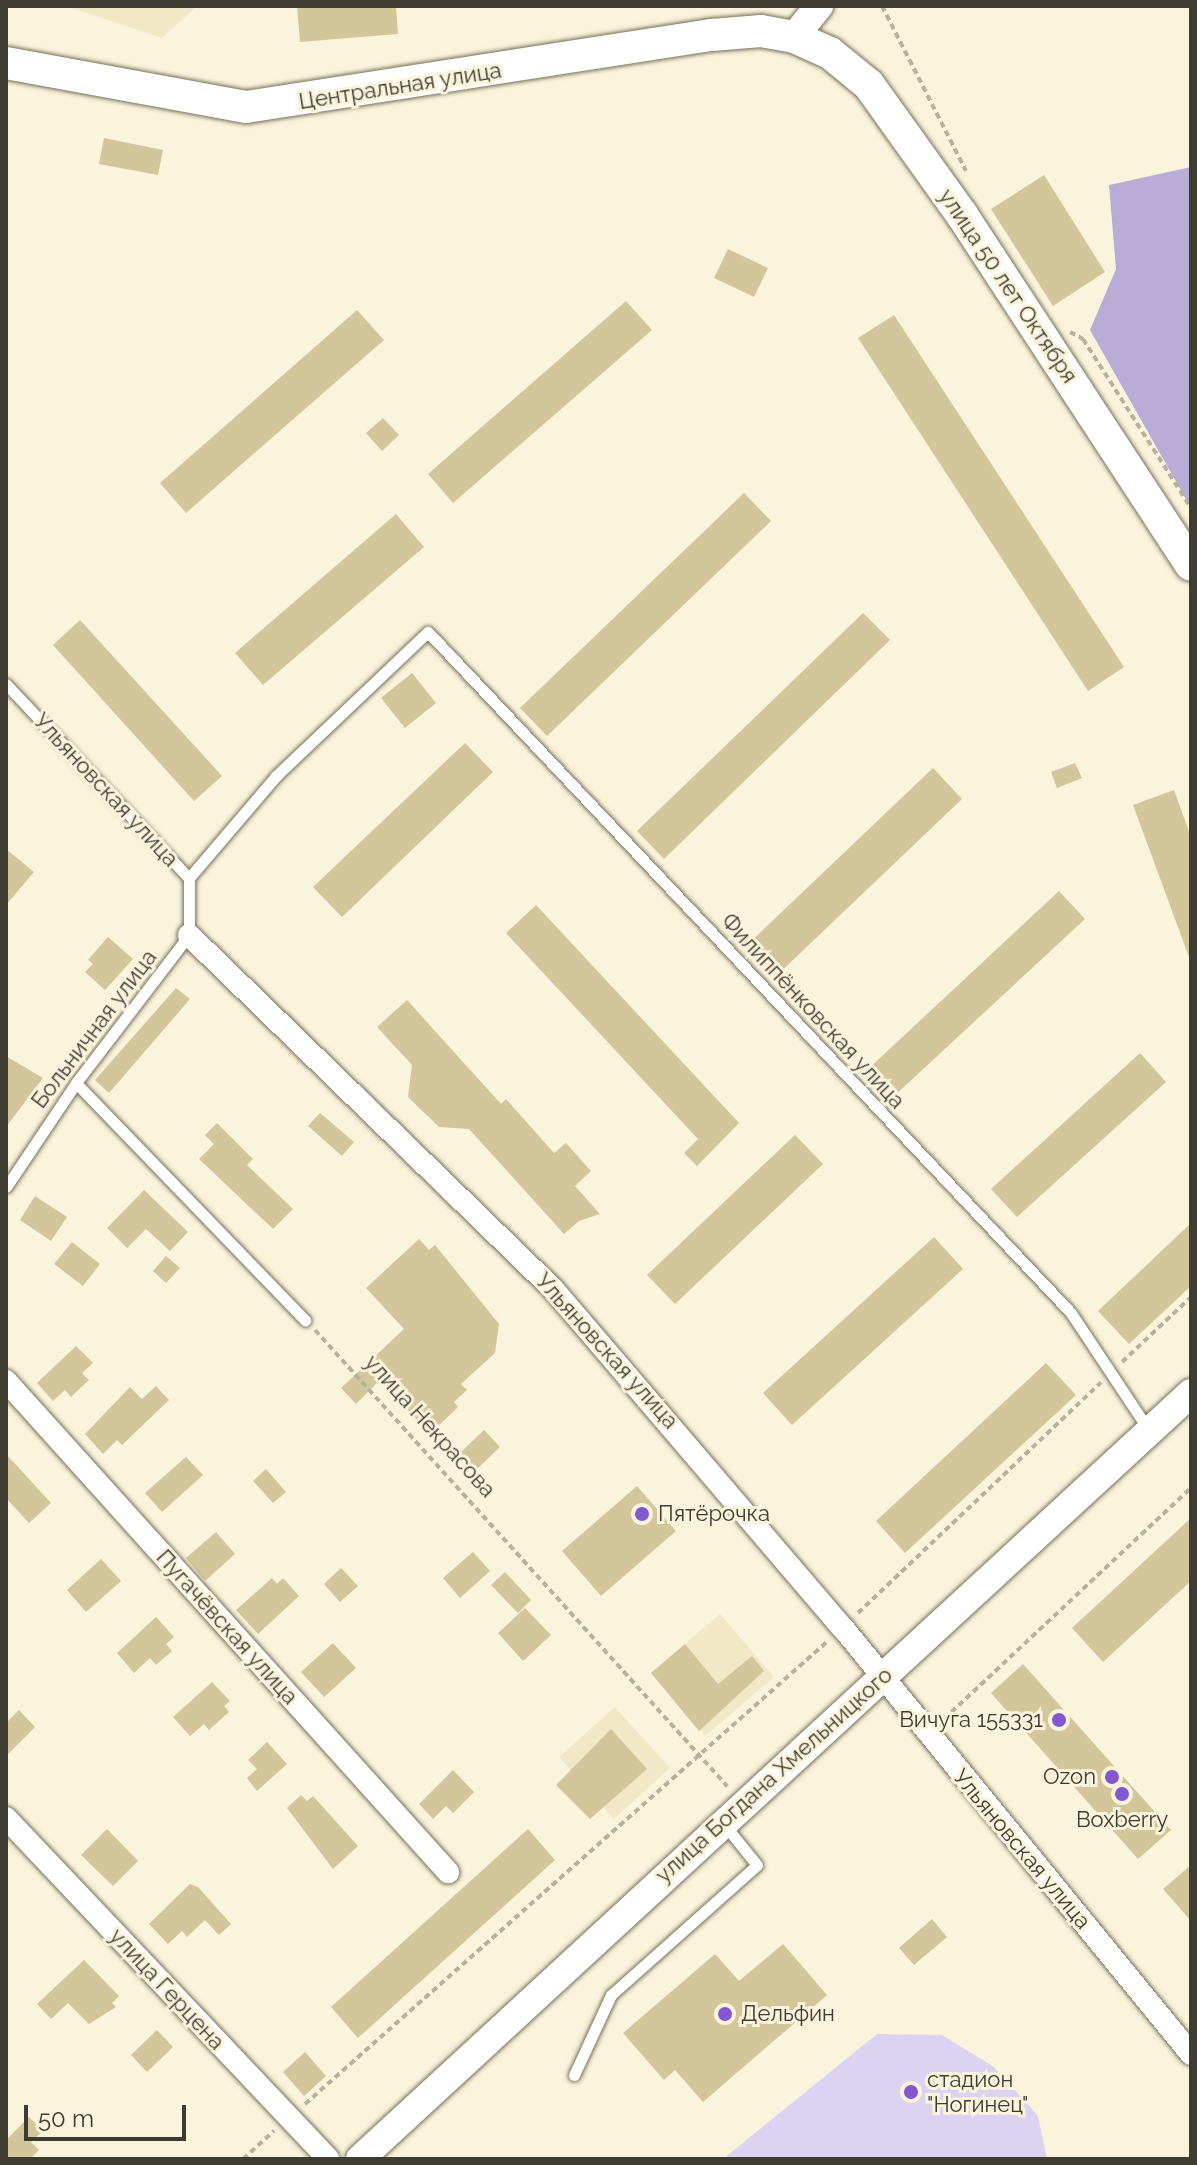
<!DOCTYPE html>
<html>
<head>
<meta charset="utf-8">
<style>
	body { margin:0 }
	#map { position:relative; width:1197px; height:2165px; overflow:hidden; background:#fbf4dc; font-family:Raleway,sans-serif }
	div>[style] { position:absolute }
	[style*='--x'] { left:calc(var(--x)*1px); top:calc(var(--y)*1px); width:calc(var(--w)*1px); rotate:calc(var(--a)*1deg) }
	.built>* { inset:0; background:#f1e8c8 }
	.green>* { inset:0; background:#dcd3f3 }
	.forest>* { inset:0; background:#b9add7 }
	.building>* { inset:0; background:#d2c69a }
	.path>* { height:4px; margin-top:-2px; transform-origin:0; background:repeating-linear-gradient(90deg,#b7b19e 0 6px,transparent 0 10px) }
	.roads { filter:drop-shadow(0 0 2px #76705a) drop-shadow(0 0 2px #76705a) }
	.service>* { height:11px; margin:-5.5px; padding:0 5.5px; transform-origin:5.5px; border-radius:5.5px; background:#fff }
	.minor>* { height:22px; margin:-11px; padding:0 11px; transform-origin:11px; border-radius:11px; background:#fff }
	.tertiary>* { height:28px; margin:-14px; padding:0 14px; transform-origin:14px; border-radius:14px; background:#fff }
	.secondary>* { height:32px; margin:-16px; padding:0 16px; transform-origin:16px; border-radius:16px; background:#fff }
	.dots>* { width:22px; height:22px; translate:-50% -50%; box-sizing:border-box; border:4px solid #fbf4dc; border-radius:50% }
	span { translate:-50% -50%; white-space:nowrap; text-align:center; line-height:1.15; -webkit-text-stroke:6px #fbf4dc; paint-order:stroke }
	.street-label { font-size:22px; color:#3e3b31 }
	.poi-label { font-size:22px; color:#3e3b31 }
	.left { translate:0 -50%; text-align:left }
	.right { translate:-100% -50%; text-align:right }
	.frame { position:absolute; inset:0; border:8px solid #3e3b31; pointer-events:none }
	.scale { position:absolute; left:24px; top:2105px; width:162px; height:36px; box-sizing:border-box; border:4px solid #3e3b31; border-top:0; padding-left:10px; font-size:24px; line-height:28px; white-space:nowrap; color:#3e3b31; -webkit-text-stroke:6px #fbf4dc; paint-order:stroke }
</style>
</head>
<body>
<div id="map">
	<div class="built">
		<div style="clip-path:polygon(66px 6px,197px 6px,162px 38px)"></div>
		<div style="clip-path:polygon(720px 1614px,774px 1677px,705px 1736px,651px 1673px)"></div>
		<div style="clip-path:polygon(615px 1707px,670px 1768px,614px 1819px,559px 1757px)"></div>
	</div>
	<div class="green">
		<div style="clip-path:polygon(877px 2034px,942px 2035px,994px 2067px,1038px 2116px,1047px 2159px,723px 2159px)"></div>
	</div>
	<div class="forest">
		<div style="clip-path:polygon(1191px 167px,1191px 508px,1090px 330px,1116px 269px,1109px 185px)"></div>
	</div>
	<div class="building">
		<div style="clip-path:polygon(297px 6px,396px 6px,398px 34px,300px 42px)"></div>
		<div style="clip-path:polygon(104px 138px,163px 150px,158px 175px,99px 164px)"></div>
		<div style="clip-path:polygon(1044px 175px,1105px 272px,1053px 306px,991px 209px)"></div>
		<div style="clip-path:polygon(728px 249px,768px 268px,754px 297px,714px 278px)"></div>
		<div style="clip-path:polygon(626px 301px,652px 330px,453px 503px,428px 474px)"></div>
		<div style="clip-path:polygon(357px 310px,384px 340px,186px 513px,160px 483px)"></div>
		<div style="clip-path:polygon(894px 315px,1124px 667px,1088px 691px,858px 338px)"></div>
		<div style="clip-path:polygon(383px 418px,399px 435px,382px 451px,366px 433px)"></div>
		<div style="clip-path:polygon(744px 493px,771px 521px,547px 736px,520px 708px)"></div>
		<div style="clip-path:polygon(396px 514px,424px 547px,263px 685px,235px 653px)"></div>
		<div style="clip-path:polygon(863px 613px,890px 640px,664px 859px,637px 831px)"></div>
		<div style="clip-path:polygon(80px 620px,222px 776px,194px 801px,53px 645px)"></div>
		<div style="clip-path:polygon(412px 673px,436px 703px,405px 728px,381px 698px)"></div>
		<div style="clip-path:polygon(465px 743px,493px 772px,342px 917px,313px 887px)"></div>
		<div style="clip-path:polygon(1075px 763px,1082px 778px,1057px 788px,1051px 772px)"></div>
		<div style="clip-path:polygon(933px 768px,962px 799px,774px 978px,745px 947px)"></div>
		<div style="clip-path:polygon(1174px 790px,1191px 837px,1189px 957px,1133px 805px)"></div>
		<div style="clip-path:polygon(6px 849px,34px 872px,6px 905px)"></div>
		<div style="clip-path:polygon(1059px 891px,1085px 919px,892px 1098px,866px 1071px)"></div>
		<div style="clip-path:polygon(536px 905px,739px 1123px,697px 1166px,684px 1153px,698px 1139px,506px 933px)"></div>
		<div style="clip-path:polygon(108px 937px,133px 959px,105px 990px,85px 972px,93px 964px,88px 960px)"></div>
		<div style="clip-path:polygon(176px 988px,190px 999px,109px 1093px,95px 1080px)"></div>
		<div style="clip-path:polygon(407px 1000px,501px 1104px,506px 1099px,554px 1153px,566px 1143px,591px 1171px,575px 1186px,600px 1214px,579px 1221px,564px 1234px,469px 1129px,439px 1127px,408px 1097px,412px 1065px,377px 1027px)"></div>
		<div style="clip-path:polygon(1140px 1053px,1166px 1082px,1017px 1217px,991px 1189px)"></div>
		<div style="clip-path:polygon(6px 1056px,43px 1078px,6px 1127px)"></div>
		<div style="clip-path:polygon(320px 1113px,354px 1142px,342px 1156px,308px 1126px)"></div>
		<div style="clip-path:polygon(217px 1123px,253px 1159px,247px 1165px,293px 1209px,273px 1229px,199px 1159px,214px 1144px,205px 1135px)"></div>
		<div style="clip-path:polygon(795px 1135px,823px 1164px,675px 1304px,647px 1275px)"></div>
		<div style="clip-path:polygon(144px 1190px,188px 1232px,170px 1251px,146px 1229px,127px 1248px,107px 1228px)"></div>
		<div style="clip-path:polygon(35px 1196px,67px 1217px,51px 1241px,20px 1220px)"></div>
		<div style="clip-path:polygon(1191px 1223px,1191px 1286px,1129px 1344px,1098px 1311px)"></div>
		<div style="clip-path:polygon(934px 1237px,963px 1269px,792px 1425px,763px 1393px)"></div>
		<div style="clip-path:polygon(419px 1239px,429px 1250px,435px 1245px,499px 1324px,495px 1353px,461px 1384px,467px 1390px,454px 1402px,458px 1407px,430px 1434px,380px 1380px,356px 1404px,341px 1388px,404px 1329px,366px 1288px)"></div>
		<div style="clip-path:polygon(72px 1242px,100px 1264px,83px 1286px,54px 1264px)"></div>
		<div style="clip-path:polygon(166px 1256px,180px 1268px,166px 1283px,153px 1271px)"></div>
		<div style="clip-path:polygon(76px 1346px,93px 1363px,82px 1373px,89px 1380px,71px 1397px,65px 1390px,53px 1401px,37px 1383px)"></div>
		<div style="clip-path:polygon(1046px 1363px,1076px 1395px,905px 1553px,876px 1521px)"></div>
		<div style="clip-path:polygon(156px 1386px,169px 1400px,122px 1445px,117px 1440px,103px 1454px,85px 1434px,130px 1387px,142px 1399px)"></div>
		<div style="clip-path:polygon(484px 1430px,500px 1447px,475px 1471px,459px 1454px)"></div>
		<div style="clip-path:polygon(6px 1454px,51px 1503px,29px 1523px,6px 1498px)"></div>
		<div style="clip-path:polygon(186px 1457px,203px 1475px,162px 1512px,145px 1493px)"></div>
		<div style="clip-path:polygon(266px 1469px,286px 1492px,273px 1503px,253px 1481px)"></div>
		<div style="clip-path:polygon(637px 1486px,676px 1531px,601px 1596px,562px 1551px)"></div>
		<div style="clip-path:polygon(1191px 1518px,1191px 1581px,1103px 1662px,1072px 1628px)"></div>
		<div style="clip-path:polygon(216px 1532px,235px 1554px,205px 1581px,186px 1558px)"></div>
		<div style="clip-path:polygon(473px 1552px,490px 1571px,460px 1598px,443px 1578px)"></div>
		<div style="clip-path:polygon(101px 1559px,121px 1581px,86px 1612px,67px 1590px)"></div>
		<div style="clip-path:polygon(341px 1568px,358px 1586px,340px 1602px,324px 1584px)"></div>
		<div style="clip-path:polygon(505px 1572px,531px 1600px,518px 1613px,491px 1585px)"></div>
		<div style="clip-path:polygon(272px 1578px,277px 1584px,283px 1578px,299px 1596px,258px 1634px,236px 1610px)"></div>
		<div style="clip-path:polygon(525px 1608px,551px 1635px,523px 1661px,498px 1633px)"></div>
		<div style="clip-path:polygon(156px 1617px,174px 1637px,166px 1644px,172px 1651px,156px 1665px,150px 1658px,134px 1673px,117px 1653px)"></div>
		<div style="clip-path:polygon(333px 1643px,356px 1668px,324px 1697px,301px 1672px)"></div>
		<div style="clip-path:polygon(685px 1644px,718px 1684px,752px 1656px,764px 1671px,699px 1731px,651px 1673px)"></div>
		<div style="clip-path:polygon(1023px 1664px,1171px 1830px,1138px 1859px,991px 1693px)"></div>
		<div style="clip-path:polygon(212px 1682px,230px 1701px,224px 1706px,229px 1712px,209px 1730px,204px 1724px,190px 1736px,173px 1717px)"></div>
		<div style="clip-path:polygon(19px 1710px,35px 1727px,6px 1756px,6px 1723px)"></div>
		<div style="clip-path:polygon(611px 1729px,647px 1769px,590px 1819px,556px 1785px)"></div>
		<div style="clip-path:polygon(267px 1742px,287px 1764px,257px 1791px,247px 1778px,257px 1769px,248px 1760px)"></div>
		<div style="clip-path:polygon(453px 1770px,474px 1792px,453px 1813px,446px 1806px,433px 1819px,419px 1804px)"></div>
		<div style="clip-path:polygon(301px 1795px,307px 1801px,313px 1796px,358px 1846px,333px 1869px,287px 1808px)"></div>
		<div style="clip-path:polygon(107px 1829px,138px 1861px,113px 1886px,81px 1855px)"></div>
		<div style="clip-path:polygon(528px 1829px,555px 1860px,358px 2038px,331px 2007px)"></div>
		<div style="clip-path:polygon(1191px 1865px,1191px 1921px,1163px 1889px)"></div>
		<div style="clip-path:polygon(190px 1884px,198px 1887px,231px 1924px,219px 1935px,205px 1920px,187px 1937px,182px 1931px,168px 1944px,149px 1924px)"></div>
		<div style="clip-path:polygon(932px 1919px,947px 1937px,914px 1965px,899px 1948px)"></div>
		<div style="clip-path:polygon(783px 1944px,827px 1995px,703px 2102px,675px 2070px,664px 2080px,623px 2033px,715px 1954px,739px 1981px)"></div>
		<div style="clip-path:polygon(84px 1960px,119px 1996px,112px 2003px,116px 2007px,89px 2024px,68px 2003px,51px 2019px,37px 2004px)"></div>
		<div style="clip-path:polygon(157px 2030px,173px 2047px,147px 2072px,131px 2055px)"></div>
		<div style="clip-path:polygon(305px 2052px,326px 2076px,304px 2096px,283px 2072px)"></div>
		<div style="clip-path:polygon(29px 2117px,43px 2131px,31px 2142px,39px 2150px,30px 2159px,6px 2159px,6px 2140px)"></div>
	</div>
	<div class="path">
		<div style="--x:882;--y:6;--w:185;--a:63"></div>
		<div style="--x:1070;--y:332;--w:15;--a:28"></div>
		<div style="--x:1083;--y:339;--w:201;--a:57.4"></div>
		<div style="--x:315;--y:1330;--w:615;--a:47.9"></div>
		<div style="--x:1122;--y:1362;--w:95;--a:-43.3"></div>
		<div style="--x:858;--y:1613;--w:335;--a:-43.5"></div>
		<div style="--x:944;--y:1719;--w:338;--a:-43.1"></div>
		<div style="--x:305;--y:2104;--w:698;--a:-41.52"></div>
		<div style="--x:243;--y:2159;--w:42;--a:-42.1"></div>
	</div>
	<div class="roads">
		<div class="service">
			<div style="--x:6;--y:684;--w:267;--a:46.7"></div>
			<div style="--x:189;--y:878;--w:57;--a:90"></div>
			<div style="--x:189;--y:935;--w:186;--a:127.4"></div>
			<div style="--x:76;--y:1083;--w:125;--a:123.9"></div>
			<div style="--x:189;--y:878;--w:134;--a:-49.5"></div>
			<div style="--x:276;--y:776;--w:209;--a:-43.5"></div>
			<div style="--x:428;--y:632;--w:937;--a:46.64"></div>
			<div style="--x:1071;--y:1313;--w:143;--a:56.4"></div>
			<div style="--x:76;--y:1083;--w:330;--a:46"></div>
			<div style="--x:574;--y:2075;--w:88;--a:-65.2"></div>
			<div style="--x:611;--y:1995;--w:195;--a:-41.7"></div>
			<div style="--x:757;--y:1865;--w:54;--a:-129"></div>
		</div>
		<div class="minor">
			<div style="--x:189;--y:935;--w:508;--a:44.2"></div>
			<div style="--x:553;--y:1289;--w:446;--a:49.5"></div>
			<div style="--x:843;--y:1628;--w:550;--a:50.75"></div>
			<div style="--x:6;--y:1381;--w:661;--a:48.01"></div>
			<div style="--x:6;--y:1818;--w:469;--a:46.6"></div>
		</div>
		<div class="tertiary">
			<div style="--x:794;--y:37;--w:40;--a:-51"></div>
			<div style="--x:360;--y:2159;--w:1130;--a:-42.67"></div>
		</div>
		<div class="secondary">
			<div style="--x:6;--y:63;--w:244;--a:10.4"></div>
			<div style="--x:246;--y:107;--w:472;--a:-8.8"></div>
			<div style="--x:712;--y:35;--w:49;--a:-4.7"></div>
			<div style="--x:761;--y:31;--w:34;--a:10"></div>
			<div style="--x:794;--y:37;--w:39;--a:24"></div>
			<div style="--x:830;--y:53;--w:50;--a:39.4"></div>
			<div style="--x:869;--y:85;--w:160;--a:54.4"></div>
			<div style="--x:962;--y:215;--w:418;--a:56.8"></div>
		</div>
	</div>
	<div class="dots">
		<div style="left:642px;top:1514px;background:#8357d0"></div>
		<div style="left:1059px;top:1720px;background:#8357d0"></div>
		<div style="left:1112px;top:1777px;background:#8357d0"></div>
		<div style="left:1122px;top:1794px;background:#8357d0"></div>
		<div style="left:725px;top:2014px;background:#8357d0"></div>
		<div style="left:911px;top:2092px;background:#8357d0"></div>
	</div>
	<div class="street-label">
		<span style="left:400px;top:86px;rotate:-9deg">Центральная улица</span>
		<span style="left:1008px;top:286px;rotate:56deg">улица 50 лет Октября</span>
		<span style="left:106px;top:790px;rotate:47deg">Ульяновская улица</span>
		<span style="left:813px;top:1011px;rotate:47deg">Филиппёнковская улица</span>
		<span style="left:94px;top:1029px;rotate:-53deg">Больничная улица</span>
		<span style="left:607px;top:1351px;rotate:48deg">Ульяновская улица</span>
		<span style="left:430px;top:1426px;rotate:48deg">улица Некрасова</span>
		<span style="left:227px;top:1627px;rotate:48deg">Пугачёвская улица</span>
		<span style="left:774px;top:1775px;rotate:-42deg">улица Богдана Хмельницкого</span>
		<span style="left:1022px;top:1849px;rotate:50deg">Ульяновская улица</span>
		<span style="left:167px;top:1989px;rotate:47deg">улица Герцена</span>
	</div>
	<div class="poi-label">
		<span class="left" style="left:658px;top:1514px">Пятёрочка</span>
		<span class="right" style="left:1043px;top:1720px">Вичуга 155331</span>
		<span class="right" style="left:1096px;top:1777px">Ozon</span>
		<span style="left:1122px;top:1820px">Boxberry</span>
		<span class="left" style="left:741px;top:2014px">Дельфин</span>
		<span class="left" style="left:927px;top:2092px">стадион<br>"Ногинец"</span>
	</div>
	<div class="frame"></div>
	<div class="scale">50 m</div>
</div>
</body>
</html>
